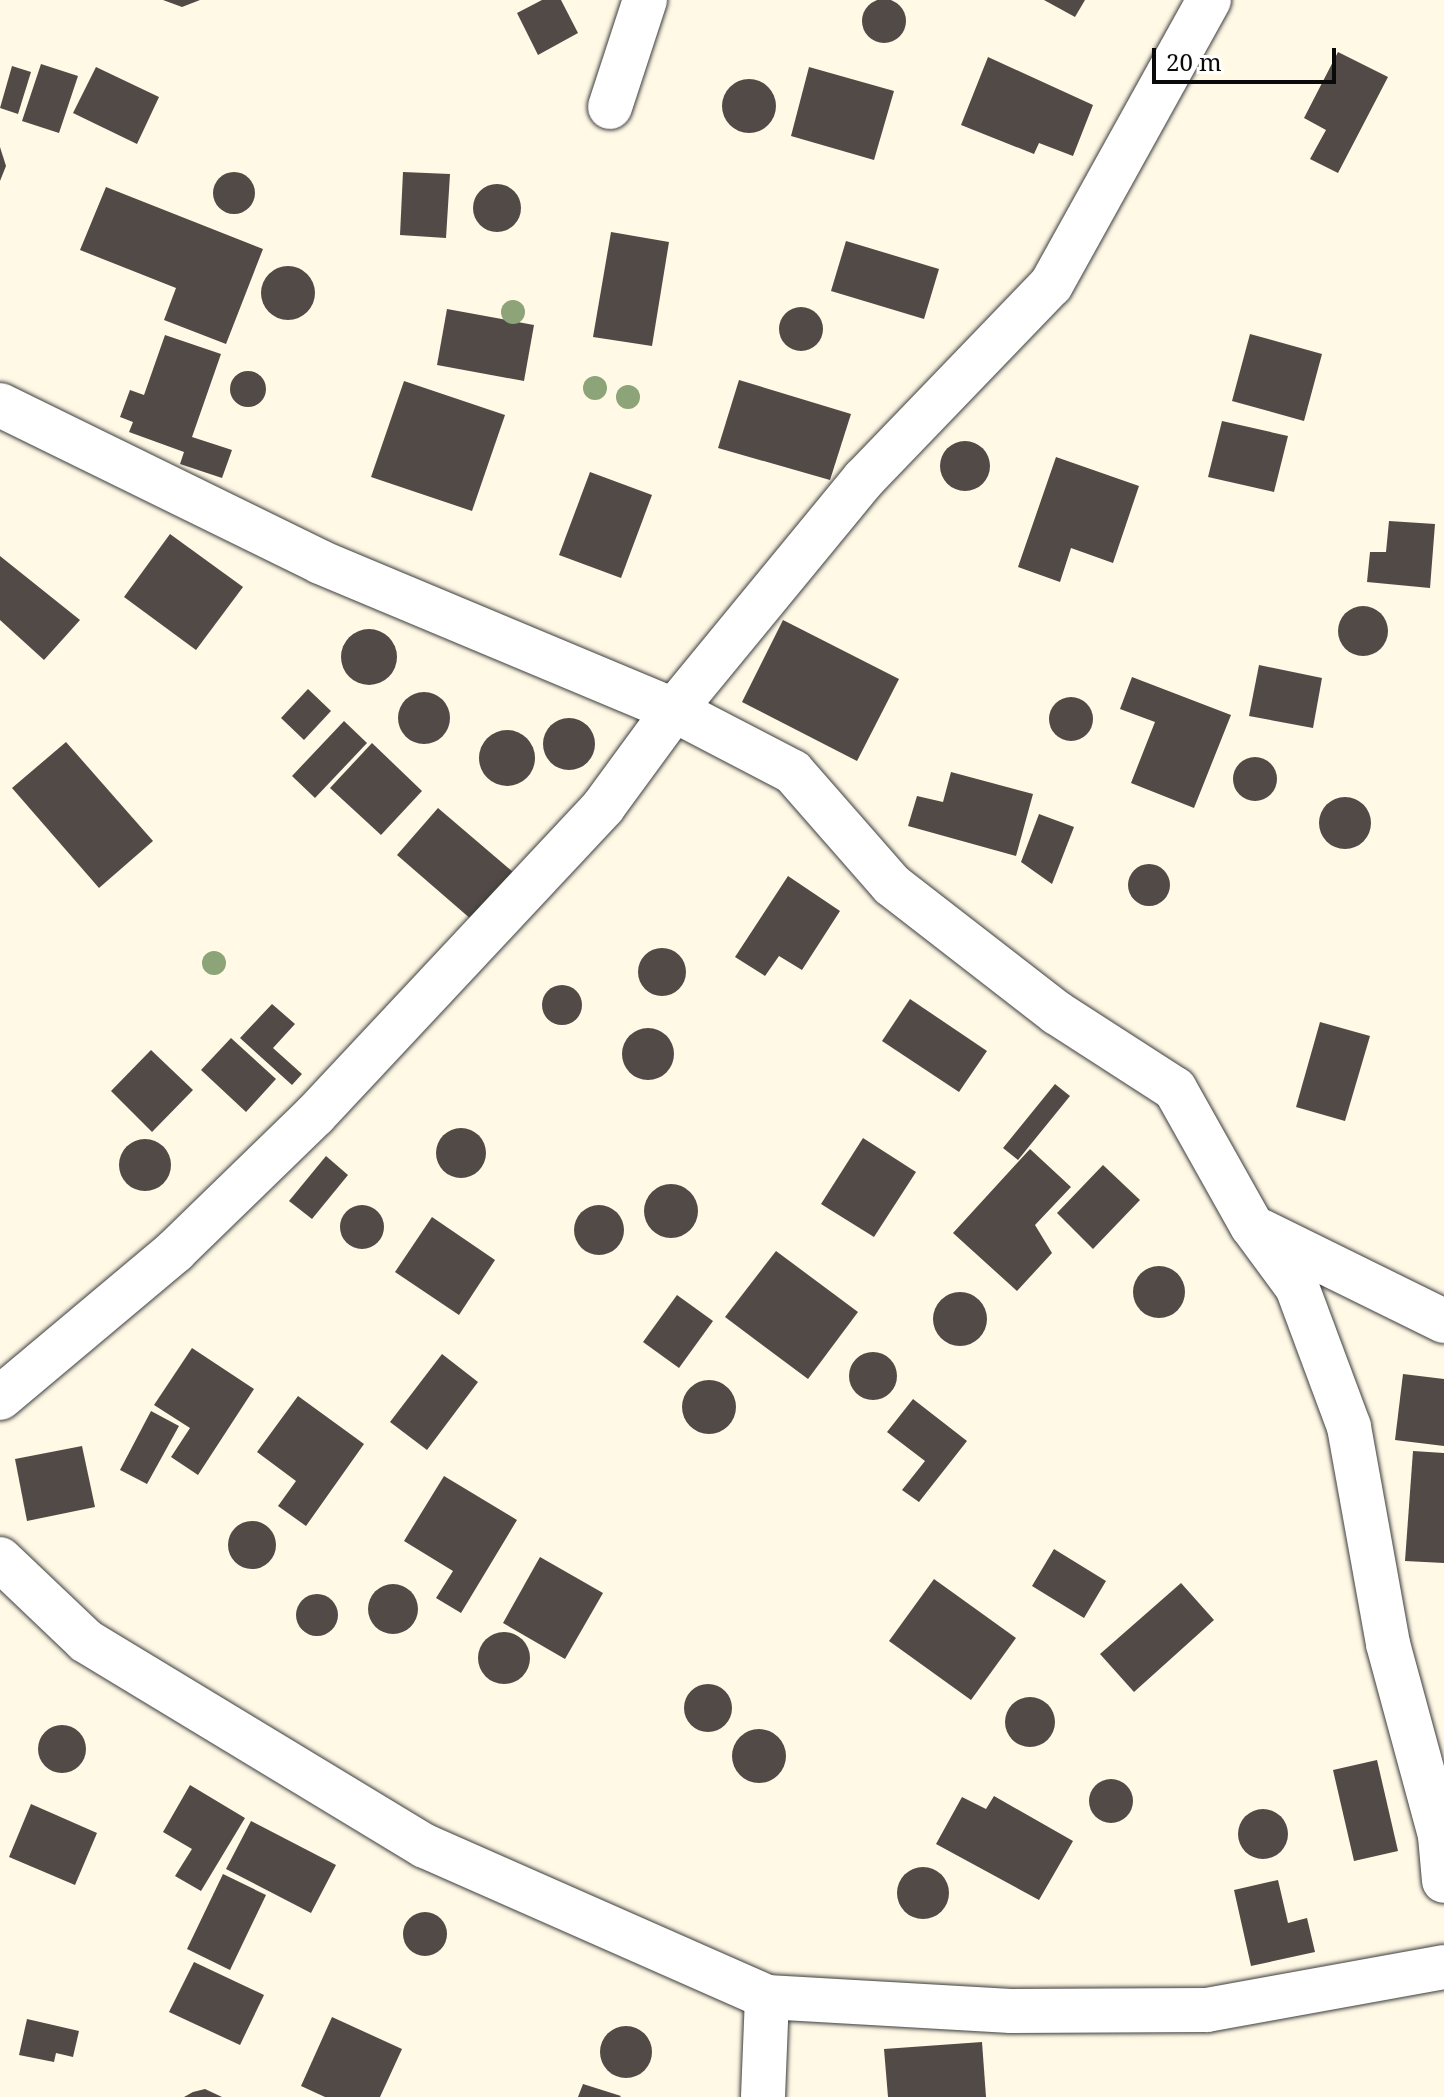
<!DOCTYPE html>
<html>
<head>
<meta charset="utf-8">
<style>
	body { margin:0 }
	#map { position:relative; width:1444px; height:2097px; overflow:hidden; background:#fff9e6; font-family:"Noto Serif",serif }
	div>[style] { position:absolute }
	[style*='--x'] { left:calc(var(--x)*1px); top:calc(var(--y)*1px); width:calc(var(--w)*1px); rotate:calc(var(--a)*1deg) }
	.building>* { inset:0; background:#524a46 }
	.round { border-radius:50% }
	.roads { filter:drop-shadow(0 0 2px #3d3d3d) drop-shadow(0 0 2px #3d3d3d) }
	.minor>* { height:44px; margin:-22px; padding:0 22px; transform-origin:22px; border-radius:22px; background:#fff }
	.trees>* { width:24px; height:24px; margin:-12px; border-radius:50%; background:#8ca477 }
	span { translate:-50% -50%; white-space:nowrap; text-align:center; line-height:1.15; -webkit-text-stroke:8px #fff; paint-order:stroke }
	.scale { position:absolute; left:1152px; top:48px; width:184px; height:36px; box-sizing:border-box; border:4px solid #0a0a0a; border-top:0; padding-left:10px; font-size:24px; line-height:28px; white-space:nowrap; color:#0a0a0a; -webkit-text-stroke:6px #fff; paint-order:stroke }
</style>
</head>
<body>
<div id="map">
	<div class="building">
		<div class="round" style="left:862px;top:-1px;width:44px;height:44px"></div>
		<div style="clip-path:polygon(163px 0,200px 0,182px 7px)"></div>
		<div style="clip-path:polygon(542px 0,561px 0,578px 33px,538px 55px,517px 13px)"></div>
		<div style="clip-path:polygon(1044px 0,1085px 0,1075px 17px)"></div>
		<div style="clip-path:polygon(1338px 52px,1388px 77px,1338px 173px,1310px 159px,1326px 130px,1304px 118px)"></div>
		<div style="clip-path:polygon(988px 57px,1093px 105px,1073px 156px,1039px 143px,1034px 154px,961px 125px)"></div>
		<div style="clip-path:polygon(41px 64px,78px 76px,59px 133px,22px 121px)"></div>
		<div style="clip-path:polygon(12px 66px,31px 72px,18px 114px,0 108px)"></div>
		<div style="clip-path:polygon(96px 67px,159px 97px,137px 144px,73px 113px)"></div>
		<div style="clip-path:polygon(809px 67px,894px 91px,874px 160px,791px 136px)"></div>
		<div class="round" style="left:722px;top:79px;width:54px;height:54px"></div>
		<div style="clip-path:polygon(0 147px,6px 166px,0 181px)"></div>
		<div class="round" style="left:213px;top:172px;width:42px;height:42px"></div>
		<div style="clip-path:polygon(403px 172px,450px 174px,446px 238px,400px 235px)"></div>
		<div class="round" style="left:473px;top:184px;width:48px;height:48px"></div>
		<div style="clip-path:polygon(106px 187px,263px 249px,226px 344px,164px 320px,176px 288px,80px 250px)"></div>
		<div style="clip-path:polygon(611px 232px,669px 242px,652px 346px,593px 337px)"></div>
		<div style="clip-path:polygon(846px 241px,939px 269px,924px 319px,831px 291px)"></div>
		<div class="round" style="left:261px;top:266px;width:54px;height:54px"></div>
		<div class="round" style="left:779px;top:307px;width:44px;height:44px"></div>
		<div style="clip-path:polygon(447px 309px,534px 325px,524px 381px,437px 365px)"></div>
		<div style="clip-path:polygon(1250px 334px,1322px 354px,1304px 421px,1232px 401px)"></div>
		<div style="clip-path:polygon(165px 335px,221px 354px,192px 437px,232px 450px,222px 478px,180px 464px,184px 452px,129px 432px,133px 422px,120px 417px,130px 390px,144px 395px)"></div>
		<div class="round" style="left:230px;top:371px;width:36px;height:36px"></div>
		<div style="clip-path:polygon(739px 380px,851px 414px,830px 480px,718px 448px)"></div>
		<div style="clip-path:polygon(404px 381px,505px 415px,472px 511px,371px 477px)"></div>
		<div style="clip-path:polygon(1222px 421px,1288px 436px,1274px 492px,1208px 477px)"></div>
		<div class="round" style="left:940px;top:441px;width:50px;height:50px"></div>
		<div style="clip-path:polygon(1056px 457px,1139px 486px,1113px 563px,1071px 548px,1060px 582px,1018px 567px)"></div>
		<div style="clip-path:polygon(590px 472px,652px 495px,621px 578px,559px 555px)"></div>
		<div style="clip-path:polygon(1389px 521px,1435px 524px,1430px 588px,1367px 582px,1370px 552px,1386px 552px)"></div>
		<div style="clip-path:polygon(170px 534px,243px 587px,196px 650px,124px 597px)"></div>
		<div style="clip-path:polygon(0 556px,80px 620px,44px 660px,0 620px)"></div>
		<div class="round" style="left:1338px;top:606px;width:50px;height:50px"></div>
		<div style="clip-path:polygon(783px 620px,899px 679px,857px 761px,742px 702px)"></div>
		<div class="round" style="left:341px;top:629px;width:56px;height:56px"></div>
		<div style="clip-path:polygon(1259px 665px,1322px 678px,1313px 728px,1249px 716px)"></div>
		<div style="clip-path:polygon(1132px 677px,1231px 715px,1194px 808px,1131px 783px,1155px 722px,1120px 709px)"></div>
		<div style="clip-path:polygon(308px 689px,331px 711px,304px 740px,281px 718px)"></div>
		<div class="round" style="left:398px;top:692px;width:52px;height:52px"></div>
		<div class="round" style="left:1049px;top:697px;width:44px;height:44px"></div>
		<div class="round" style="left:543px;top:718px;width:52px;height:52px"></div>
		<div style="clip-path:polygon(344px 721px,367px 743px,315px 798px,292px 776px)"></div>
		<div class="round" style="left:479px;top:730px;width:56px;height:56px"></div>
		<div style="clip-path:polygon(66px 742px,153px 841px,99px 888px,12px 788px)"></div>
		<div style="clip-path:polygon(372px 743px,422px 791px,381px 835px,330px 788px)"></div>
		<div class="round" style="left:1233px;top:757px;width:44px;height:44px"></div>
		<div style="clip-path:polygon(951px 772px,1033px 794px,1016px 856px,908px 826px,917px 796px,943px 802px)"></div>
		<div class="round" style="left:1319px;top:797px;width:52px;height:52px"></div>
		<div style="clip-path:polygon(438px 808px,513px 872px,472px 920px,397px 855px)"></div>
		<div style="clip-path:polygon(1039px 814px,1074px 827px,1052px 884px,1021px 862px)"></div>
		<div class="round" style="left:1128px;top:864px;width:42px;height:42px"></div>
		<div style="clip-path:polygon(788px 876px,840px 911px,802px 970px,779px 956px,765px 976px,735px 957px)"></div>
		<div class="round" style="left:638px;top:948px;width:48px;height:48px"></div>
		<div class="round" style="left:542px;top:985px;width:40px;height:40px"></div>
		<div style="clip-path:polygon(910px 999px,987px 1051px,959px 1092px,882px 1041px)"></div>
		<div style="clip-path:polygon(272px 1004px,295px 1024px,273px 1048px,302px 1074px,292px 1085px,240px 1038px)"></div>
		<div style="clip-path:polygon(1320px 1022px,1370px 1036px,1345px 1121px,1296px 1107px)"></div>
		<div class="round" style="left:622px;top:1028px;width:52px;height:52px"></div>
		<div style="clip-path:polygon(231px 1038px,276px 1079px,246px 1112px,201px 1070px)"></div>
		<div style="clip-path:polygon(151px 1050px,193px 1090px,152px 1132px,111px 1091px)"></div>
		<div style="clip-path:polygon(1055px 1084px,1070px 1096px,1018px 1160px,1003px 1148px)"></div>
		<div class="round" style="left:436px;top:1128px;width:50px;height:50px"></div>
		<div style="clip-path:polygon(863px 1138px,916px 1172px,874px 1237px,821px 1204px)"></div>
		<div class="round" style="left:119px;top:1139px;width:52px;height:52px"></div>
		<div style="clip-path:polygon(1030px 1149px,1071px 1187px,1035px 1225px,1052px 1253px,1017px 1291px,953px 1233px)"></div>
		<div style="clip-path:polygon(326px 1156px,348px 1175px,312px 1219px,289px 1201px)"></div>
		<div style="clip-path:polygon(1103px 1165px,1140px 1200px,1093px 1249px,1057px 1213px)"></div>
		<div class="round" style="left:644px;top:1184px;width:54px;height:54px"></div>
		<div class="round" style="left:340px;top:1205px;width:44px;height:44px"></div>
		<div class="round" style="left:574px;top:1205px;width:50px;height:50px"></div>
		<div style="clip-path:polygon(432px 1217px,495px 1260px,459px 1315px,395px 1272px)"></div>
		<div style="clip-path:polygon(776px 1251px,858px 1312px,808px 1379px,725px 1317px)"></div>
		<div class="round" style="left:1133px;top:1266px;width:52px;height:52px"></div>
		<div class="round" style="left:933px;top:1292px;width:54px;height:54px"></div>
		<div style="clip-path:polygon(677px 1295px,713px 1321px,679px 1368px,643px 1342px)"></div>
		<div style="clip-path:polygon(192px 1348px,254px 1389px,198px 1475px,171px 1457px,190px 1428px,154px 1405px)"></div>
		<div class="round" style="left:849px;top:1352px;width:48px;height:48px"></div>
		<div style="clip-path:polygon(442px 1354px,478px 1382px,427px 1450px,390px 1422px)"></div>
		<div style="clip-path:polygon(1403px 1374px,1444px 1379px,1444px 1446px,1395px 1440px)"></div>
		<div class="round" style="left:682px;top:1380px;width:54px;height:54px"></div>
		<div style="clip-path:polygon(298px 1396px,364px 1444px,306px 1526px,278px 1506px,296px 1481px,257px 1452px)"></div>
		<div style="clip-path:polygon(913px 1399px,967px 1441px,919px 1502px,902px 1490px,925px 1461px,887px 1432px)"></div>
		<div style="clip-path:polygon(151px 1411px,179px 1426px,147px 1484px,120px 1470px)"></div>
		<div style="clip-path:polygon(82px 1446px,95px 1507px,27px 1521px,15px 1459px)"></div>
		<div style="clip-path:polygon(1413px 1451px,1444px 1453px,1444px 1563px,1405px 1561px)"></div>
		<div style="clip-path:polygon(444px 1476px,517px 1520px,461px 1613px,436px 1598px,453px 1571px,404px 1541px)"></div>
		<div class="round" style="left:228px;top:1521px;width:48px;height:48px"></div>
		<div style="clip-path:polygon(1054px 1549px,1106px 1581px,1084px 1618px,1032px 1586px)"></div>
		<div style="clip-path:polygon(540px 1557px,603px 1593px,565px 1659px,503px 1623px)"></div>
		<div style="clip-path:polygon(934px 1579px,1016px 1638px,971px 1700px,889px 1641px)"></div>
		<div style="clip-path:polygon(1181px 1583px,1214px 1620px,1134px 1692px,1100px 1654px)"></div>
		<div class="round" style="left:368px;top:1584px;width:50px;height:50px"></div>
		<div class="round" style="left:296px;top:1594px;width:42px;height:42px"></div>
		<div class="round" style="left:478px;top:1632px;width:52px;height:52px"></div>
		<div class="round" style="left:684px;top:1684px;width:48px;height:48px"></div>
		<div class="round" style="left:1005px;top:1697px;width:50px;height:50px"></div>
		<div class="round" style="left:38px;top:1725px;width:48px;height:48px"></div>
		<div class="round" style="left:732px;top:1729px;width:54px;height:54px"></div>
		<div style="clip-path:polygon(1377px 1760px,1398px 1851px,1354px 1861px,1333px 1770px)"></div>
		<div class="round" style="left:1089px;top:1779px;width:44px;height:44px"></div>
		<div style="clip-path:polygon(190px 1785px,245px 1818px,201px 1891px,175px 1876px,192px 1849px,163px 1832px)"></div>
		<div style="clip-path:polygon(994px 1796px,1073px 1841px,1039px 1900px,936px 1844px,962px 1797px,986px 1809px)"></div>
		<div style="clip-path:polygon(31px 1804px,97px 1833px,75px 1885px,9px 1857px)"></div>
		<div class="round" style="left:1238px;top:1809px;width:50px;height:50px"></div>
		<div style="clip-path:polygon(251px 1821px,336px 1865px,311px 1913px,226px 1869px)"></div>
		<div class="round" style="left:897px;top:1867px;width:52px;height:52px"></div>
		<div style="clip-path:polygon(223px 1874px,266px 1895px,230px 1970px,187px 1949px)"></div>
		<div style="clip-path:polygon(1278px 1880px,1288px 1923px,1307px 1918px,1315px 1952px,1251px 1966px,1234px 1890px)"></div>
		<div class="round" style="left:403px;top:1912px;width:44px;height:44px"></div>
		<div style="clip-path:polygon(194px 1962px,264px 1995px,240px 2045px,169px 2012px)"></div>
		<div style="clip-path:polygon(332px 2017px,402px 2049px,380px 2097px,325px 2097px,301px 2086px)"></div>
		<div style="clip-path:polygon(27px 2019px,79px 2031px,73px 2057px,56px 2053px,54px 2062px,19px 2055px)"></div>
		<div class="round" style="left:600px;top:2026px;width:52px;height:52px"></div>
		<div style="clip-path:polygon(982px 2042px,986px 2097px,888px 2097px,884px 2049px)"></div>
		<div style="clip-path:polygon(583px 2084px,621px 2096px,620px 2097px,578px 2097px)"></div>
		<div style="clip-path:polygon(205px 2089px,222px 2097px,184px 2097px,193px 2092px)"></div>
	</div>
	<div class="roads">
		<div class="minor">
			<div style="--x:610;--y:107;--w:113;--a:-71.9"></div>
			<div style="--x:0;--y:405;--w:356;--a:26.1"></div>
			<div style="--x:320;--y:562;--w:384;--a:22.7"></div>
			<div style="--x:674;--y:710;--w:299;--a:-50.6"></div>
			<div style="--x:864;--y:479;--w:269;--a:-46.1"></div>
			<div style="--x:1051;--y:285;--w:326;--a:-61"></div>
			<div style="--x:1261;--y:1231;--w:204;--a:26.2"></div>
			<div style="--x:0;--y:1398;--w:229;--a:-40"></div>
			<div style="--x:175;--y:1251;--w:195;--a:-44.2"></div>
			<div style="--x:315;--y:1115;--w:422;--a:-46.9"></div>
			<div style="--x:603;--y:807;--w:120;--a:-53.8"></div>
			<div style="--x:674;--y:710;--w:134;--a:27.5"></div>
			<div style="--x:793;--y:772;--w:150;--a:48.8"></div>
			<div style="--x:892;--y:885;--w:209;--a:37.8"></div>
			<div style="--x:1057;--y:1013;--w:140;--a:32.8"></div>
			<div style="--x:1175;--y:1089;--w:157;--a:60.7"></div>
			<div style="--x:1252;--y:1226;--w:76;--a:53.6"></div>
			<div style="--x:1297;--y:1287;--w:149;--a:69.6"></div>
			<div style="--x:1349;--y:1427;--w:220;--a:79.8"></div>
			<div style="--x:1388;--y:1644;--w:199;--a:74.8"></div>
			<div style="--x:1440;--y:1836;--w:45;--a:84.9"></div>
			<div style="--x:0;--y:1559;--w:119;--a:43.6"></div>
			<div style="--x:86;--y:1641;--w:396;--a:31.2"></div>
			<div style="--x:425;--y:1846;--w:374;--a:23.8"></div>
			<div style="--x:767;--y:1997;--w:100;--a:92.3"></div>
			<div style="--x:767;--y:1997;--w:244;--a:3.3"></div>
			<div style="--x:1011;--y:2011;--w:196;--a:-0.3"></div>
			<div style="--x:1207;--y:2010;--w:241;--a:-10.3"></div>
		</div>
	</div>
	<div class="trees">
		<div style="left:513px;top:312px"></div>
		<div style="left:595px;top:388px"></div>
		<div style="left:628px;top:397px"></div>
		<div style="left:214px;top:963px"></div>
	</div>
	<div class="scale">20 m</div>
</div>
</body>
</html>
